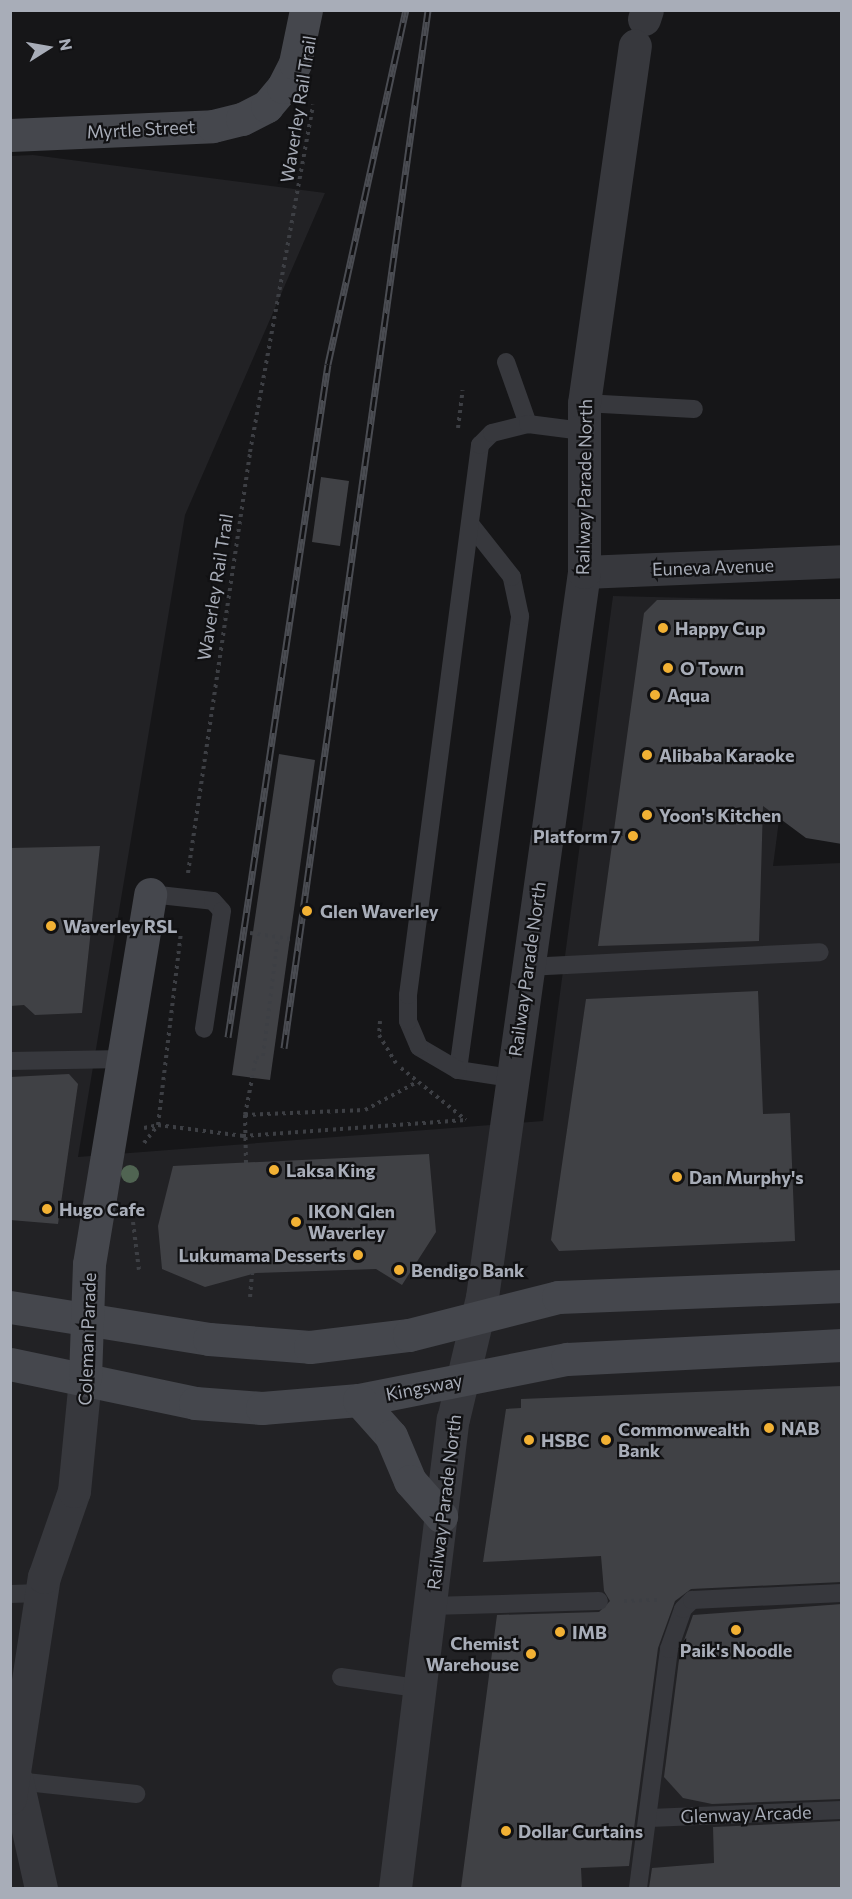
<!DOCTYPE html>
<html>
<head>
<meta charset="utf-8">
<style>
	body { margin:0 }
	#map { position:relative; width:852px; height:1899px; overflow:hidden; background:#161618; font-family:Commissioner,sans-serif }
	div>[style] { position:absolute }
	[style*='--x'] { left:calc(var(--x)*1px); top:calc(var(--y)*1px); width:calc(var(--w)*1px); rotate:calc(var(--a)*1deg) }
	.built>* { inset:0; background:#222225 }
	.building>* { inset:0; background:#404145 }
	.path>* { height:4px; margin-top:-2px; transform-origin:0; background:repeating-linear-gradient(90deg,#3d3f44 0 3px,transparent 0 7.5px) }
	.lane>* { height:18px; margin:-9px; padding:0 9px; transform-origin:9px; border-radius:9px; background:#37383d }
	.street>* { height:33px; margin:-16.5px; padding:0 16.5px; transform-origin:16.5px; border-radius:16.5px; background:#37383d }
	.secondary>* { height:33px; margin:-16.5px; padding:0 16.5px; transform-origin:16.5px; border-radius:16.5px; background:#45474d }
	.rail>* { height:7px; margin-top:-3.5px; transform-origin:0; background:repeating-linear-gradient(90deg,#111113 0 14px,#4a4c52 0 28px); box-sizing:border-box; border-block:2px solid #4a4c52 }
	.trees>* { width:18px; height:18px; margin:-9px; border-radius:50%; background:#506452 }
	.dots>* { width:16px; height:16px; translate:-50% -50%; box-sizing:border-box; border:3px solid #111113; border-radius:50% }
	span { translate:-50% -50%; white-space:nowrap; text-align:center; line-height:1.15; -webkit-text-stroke:4.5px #111113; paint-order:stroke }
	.street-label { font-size:18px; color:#a8adb8 }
	.poi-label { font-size:18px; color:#a8adb8; font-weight:700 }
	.left { translate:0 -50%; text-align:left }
	.right { translate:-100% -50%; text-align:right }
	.frame { position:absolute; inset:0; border:12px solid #a8adb8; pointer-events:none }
	.north { position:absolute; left:18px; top:18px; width:60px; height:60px; -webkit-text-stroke:4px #111113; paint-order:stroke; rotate:79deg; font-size:16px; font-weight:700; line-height:24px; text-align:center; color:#a8adb8 }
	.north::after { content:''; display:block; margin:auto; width:21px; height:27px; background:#a8adb8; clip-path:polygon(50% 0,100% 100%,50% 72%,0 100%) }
</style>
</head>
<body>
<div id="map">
	<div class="built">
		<div style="clip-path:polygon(33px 155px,325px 193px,185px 515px,78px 1157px,543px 1121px,613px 596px,808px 601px,773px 866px,841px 863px,841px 1888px,11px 1888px,10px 156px)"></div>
	</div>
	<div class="building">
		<div style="clip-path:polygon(321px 477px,349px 481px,340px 546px,312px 542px)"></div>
		<div style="clip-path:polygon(842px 599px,842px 844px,806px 838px,763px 806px,759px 941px,598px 946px,644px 613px,657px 600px)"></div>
		<div style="clip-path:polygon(279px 754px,315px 760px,270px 1080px,232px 1075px)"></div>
		<div style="clip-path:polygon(100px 846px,82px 1013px,35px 1015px,24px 1005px,10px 1006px,10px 848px)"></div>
		<div style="clip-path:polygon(758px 991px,763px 1114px,790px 1113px,795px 1241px,559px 1251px,551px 1240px,586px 999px)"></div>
		<div style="clip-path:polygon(69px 1074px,78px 1084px,58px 1224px,10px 1220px,10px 1077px)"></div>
		<div style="clip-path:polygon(429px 1154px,436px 1232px,402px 1285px,376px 1269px,256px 1273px,205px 1287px,162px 1269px,158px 1226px,173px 1166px)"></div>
		<div style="clip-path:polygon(842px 1386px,842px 1582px,691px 1589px,675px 1601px,658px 1648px,629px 1866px,581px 1868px,582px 1888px,461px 1888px,497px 1615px,599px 1612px,610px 1601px,604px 1591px,601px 1556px,483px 1562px,506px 1409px,521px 1408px,521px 1399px)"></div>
		<div style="clip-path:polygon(842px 1604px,842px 1799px,712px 1804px,683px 1798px,664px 1777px,680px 1652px,693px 1615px)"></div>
		<div style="clip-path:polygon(842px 1821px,842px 1888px,649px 1888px,652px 1868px,714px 1863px,713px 1827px)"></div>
	</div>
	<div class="path">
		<div style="--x:458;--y:428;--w:38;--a:-83"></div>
		<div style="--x:188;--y:873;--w:426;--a:-81.6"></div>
		<div style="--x:250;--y:452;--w:353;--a:-79.7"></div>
		<div style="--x:250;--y:933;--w:42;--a:8.1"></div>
		<div style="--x:380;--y:1021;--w:14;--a:94"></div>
		<div style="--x:379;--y:1035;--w:33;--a:59"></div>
		<div style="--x:401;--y:1068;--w:83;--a:38.7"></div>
		<div style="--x:245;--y:1115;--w:58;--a:-79.1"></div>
		<div style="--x:256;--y:1058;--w:7;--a:-16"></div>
		<div style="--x:263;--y:1056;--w:120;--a:-82.8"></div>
		<div style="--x:144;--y:1128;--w:14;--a:-12"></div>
		<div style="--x:158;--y:1125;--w:194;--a:-83.2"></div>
		<div style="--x:144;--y:1143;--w:23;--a:-52"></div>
		<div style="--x:158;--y:1125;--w:86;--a:7.4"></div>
		<div style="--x:243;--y:1136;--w:223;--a:-4.1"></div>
		<div style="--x:246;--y:1163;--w:48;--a:-91.2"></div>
		<div style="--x:245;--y:1115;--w:120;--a:-2.4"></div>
		<div style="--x:365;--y:1110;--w:57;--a:-28.4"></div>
		<div style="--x:133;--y:1222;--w:48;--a:82.9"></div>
		<div style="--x:250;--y:1297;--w:24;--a:-85"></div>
		<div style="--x:624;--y:1601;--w:35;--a:-2"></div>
	</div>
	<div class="lane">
		<div style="--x:506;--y:362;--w:66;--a:70.5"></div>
		<div style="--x:584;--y:403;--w:110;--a:3.1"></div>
		<div style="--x:150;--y:894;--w:63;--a:6.3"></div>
		<div style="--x:213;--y:901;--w:13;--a:48"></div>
		<div style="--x:222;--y:911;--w:119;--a:98.7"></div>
		<div style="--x:527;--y:967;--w:293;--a:-2.9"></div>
		<div style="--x:10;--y:1061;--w:114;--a:-1"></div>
		<div style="--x:458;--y:1070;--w:458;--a:-82.2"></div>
		<div style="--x:520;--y:616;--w:40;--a:-102"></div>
		<div style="--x:512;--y:577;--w:66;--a:-128.3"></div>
		<div style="--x:511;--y:1078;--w:54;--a:-171.4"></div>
		<div style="--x:458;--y:1070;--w:45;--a:-149.5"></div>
		<div style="--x:419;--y:1047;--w:28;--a:-113"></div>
		<div style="--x:408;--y:1021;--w:26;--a:-90"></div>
		<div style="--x:408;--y:995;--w:555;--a:-82.54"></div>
		<div style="--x:480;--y:445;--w:17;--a:-45"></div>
		<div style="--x:492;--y:433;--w:37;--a:-14"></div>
		<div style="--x:528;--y:424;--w:55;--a:7.3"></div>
		<div style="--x:10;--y:1594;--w:31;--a:-2"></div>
		<div style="--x:431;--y:1606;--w:168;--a:-1.7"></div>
		<div style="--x:341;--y:1677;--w:83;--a:8.3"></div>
		<div style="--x:17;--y:1781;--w:120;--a:6.2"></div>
		<div style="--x:650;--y:1818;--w:192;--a:-2.4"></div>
		<div style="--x:638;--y:1888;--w:241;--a:-82.6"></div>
		<div style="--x:669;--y:1649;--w:42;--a:-70.7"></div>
		<div style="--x:683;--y:1609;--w:13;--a:-45"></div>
		<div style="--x:692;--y:1600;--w:150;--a:-2.7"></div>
	</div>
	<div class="street">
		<div style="--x:644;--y:19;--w:9;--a:-72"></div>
		<div style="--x:584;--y:572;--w:258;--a:-2.4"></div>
		<div style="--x:17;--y:1781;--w:110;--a:77.4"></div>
		<div style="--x:10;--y:1798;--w:224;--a:-81.3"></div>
		<div style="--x:44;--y:1577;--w:91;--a:-70.8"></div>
		<div style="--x:74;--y:1491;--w:114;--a:-84.4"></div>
		<div style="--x:395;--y:1888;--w:473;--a:-83"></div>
		<div style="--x:453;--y:1419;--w:125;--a:-76.6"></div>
		<div style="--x:482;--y:1297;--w:732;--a:-81.99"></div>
		<div style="--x:584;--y:572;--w:169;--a:-90"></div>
		<div style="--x:584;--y:403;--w:361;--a:-81.9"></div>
	</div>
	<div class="secondary">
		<div style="--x:10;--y:135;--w:203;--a:-2.5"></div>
		<div style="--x:213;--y:126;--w:30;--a:-14"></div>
		<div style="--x:242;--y:119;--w:28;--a:-27"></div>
		<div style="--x:267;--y:106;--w:25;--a:-50"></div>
		<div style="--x:283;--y:87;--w:27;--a:-63"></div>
		<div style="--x:295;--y:63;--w:54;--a:-78.3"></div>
		<div style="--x:10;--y:1307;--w:202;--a:9.1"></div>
		<div style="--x:209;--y:1339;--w:101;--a:4.5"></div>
		<div style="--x:310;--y:1347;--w:100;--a:-6.9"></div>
		<div style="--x:409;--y:1335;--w:154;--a:-14.3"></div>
		<div style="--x:558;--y:1297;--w:284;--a:-2.2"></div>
		<div style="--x:10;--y:1364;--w:189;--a:11.9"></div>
		<div style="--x:195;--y:1403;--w:67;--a:4.3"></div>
		<div style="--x:262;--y:1408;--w:97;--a:-4.7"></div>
		<div style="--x:359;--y:1400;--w:212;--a:-11.2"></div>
		<div style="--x:567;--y:1359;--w:275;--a:-2.9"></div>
		<div style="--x:85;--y:1378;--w:114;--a:-88"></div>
		<div style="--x:89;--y:1264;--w:375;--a:-80.6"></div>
		<div style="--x:359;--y:1400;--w:48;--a:48.4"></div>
		<div style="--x:391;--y:1436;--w:49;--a:67.1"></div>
		<div style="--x:410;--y:1481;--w:47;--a:48.5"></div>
	</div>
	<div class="rail">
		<div style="--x:228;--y:1037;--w:680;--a:-81.55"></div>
		<div style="--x:328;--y:364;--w:362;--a:-77.6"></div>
		<div style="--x:284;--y:1048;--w:1048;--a:-82.1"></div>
	</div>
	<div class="trees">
		<div style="left:130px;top:1174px"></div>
	</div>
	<div class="dots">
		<div style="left:663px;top:628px;background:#f2b134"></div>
		<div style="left:668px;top:668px;background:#f2b134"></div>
		<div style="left:655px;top:695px;background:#f2b134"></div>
		<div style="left:647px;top:755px;background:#f2b134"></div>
		<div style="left:647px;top:815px;background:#f2b134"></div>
		<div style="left:633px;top:836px;background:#f2b134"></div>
		<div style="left:307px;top:911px;background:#f2b134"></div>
		<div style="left:51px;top:926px;background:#f2b134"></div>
		<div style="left:274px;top:1170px;background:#f2b134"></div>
		<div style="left:677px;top:1177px;background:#f2b134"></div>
		<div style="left:47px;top:1209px;background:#f2b134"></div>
		<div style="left:296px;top:1222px;background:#f2b134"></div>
		<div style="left:358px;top:1255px;background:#f2b134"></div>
		<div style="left:399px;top:1270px;background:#f2b134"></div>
		<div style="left:769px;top:1428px;background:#f2b134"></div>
		<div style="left:529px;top:1440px;background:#f2b134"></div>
		<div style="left:606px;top:1440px;background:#f2b134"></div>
		<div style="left:736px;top:1630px;background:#f2b134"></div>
		<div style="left:560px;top:1632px;background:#f2b134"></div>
		<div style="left:531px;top:1654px;background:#f2b134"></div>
		<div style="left:506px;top:1831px;background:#f2b134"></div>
	</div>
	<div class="street-label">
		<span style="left:298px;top:109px;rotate:-81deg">Waverley Rail Trail</span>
		<span style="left:141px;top:129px;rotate:-3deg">Myrtle Street</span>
		<span style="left:584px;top:487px;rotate:-89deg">Railway Parade North</span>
		<span style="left:713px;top:567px;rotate:-2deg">Euneva Avenue</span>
		<span style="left:215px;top:587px;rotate:-81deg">Waverley Rail Trail</span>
		<span style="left:527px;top:969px;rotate:-82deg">Railway Parade North</span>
		<span style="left:87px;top:1339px;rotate:-88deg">Coleman Parade</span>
		<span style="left:424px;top:1387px;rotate:-11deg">Kingsway</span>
		<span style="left:444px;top:1502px;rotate:-83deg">Railway Parade North</span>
		<span style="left:746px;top:1814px;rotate:-2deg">Glenway Arcade</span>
	</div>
	<div class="poi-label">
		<span class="left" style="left:675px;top:628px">Happy Cup</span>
		<span class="left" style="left:680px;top:668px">O Town</span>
		<span class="left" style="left:667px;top:695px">Aqua</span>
		<span class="left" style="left:659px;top:755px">Alibaba Karaoke</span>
		<span class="left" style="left:659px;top:815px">Yoon's Kitchen</span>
		<span class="right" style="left:621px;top:836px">Platform 7</span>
		<span class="left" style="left:320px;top:911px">Glen Waverley</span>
		<span class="left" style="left:63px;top:926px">Waverley RSL</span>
		<span class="left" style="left:286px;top:1170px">Laksa King</span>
		<span class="left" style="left:689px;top:1177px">Dan Murphy's</span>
		<span class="left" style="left:59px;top:1209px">Hugo Cafe</span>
		<span class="left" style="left:308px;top:1222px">IKON Glen<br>Waverley</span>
		<span class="right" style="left:346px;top:1255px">Lukumama Desserts</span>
		<span class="left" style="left:411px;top:1270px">Bendigo Bank</span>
		<span class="left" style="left:781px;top:1428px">NAB</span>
		<span class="left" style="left:618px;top:1440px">Commonwealth<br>Bank</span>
		<span class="left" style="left:541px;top:1440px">HSBC</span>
		<span class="left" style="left:572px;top:1632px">IMB</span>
		<span class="right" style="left:519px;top:1654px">Chemist<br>Warehouse</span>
		<span style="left:736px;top:1650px">Paik's Noodle</span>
		<span class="left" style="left:518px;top:1831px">Dollar Curtains</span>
	</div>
	<div class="frame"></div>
	<div class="north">N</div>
</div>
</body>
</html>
